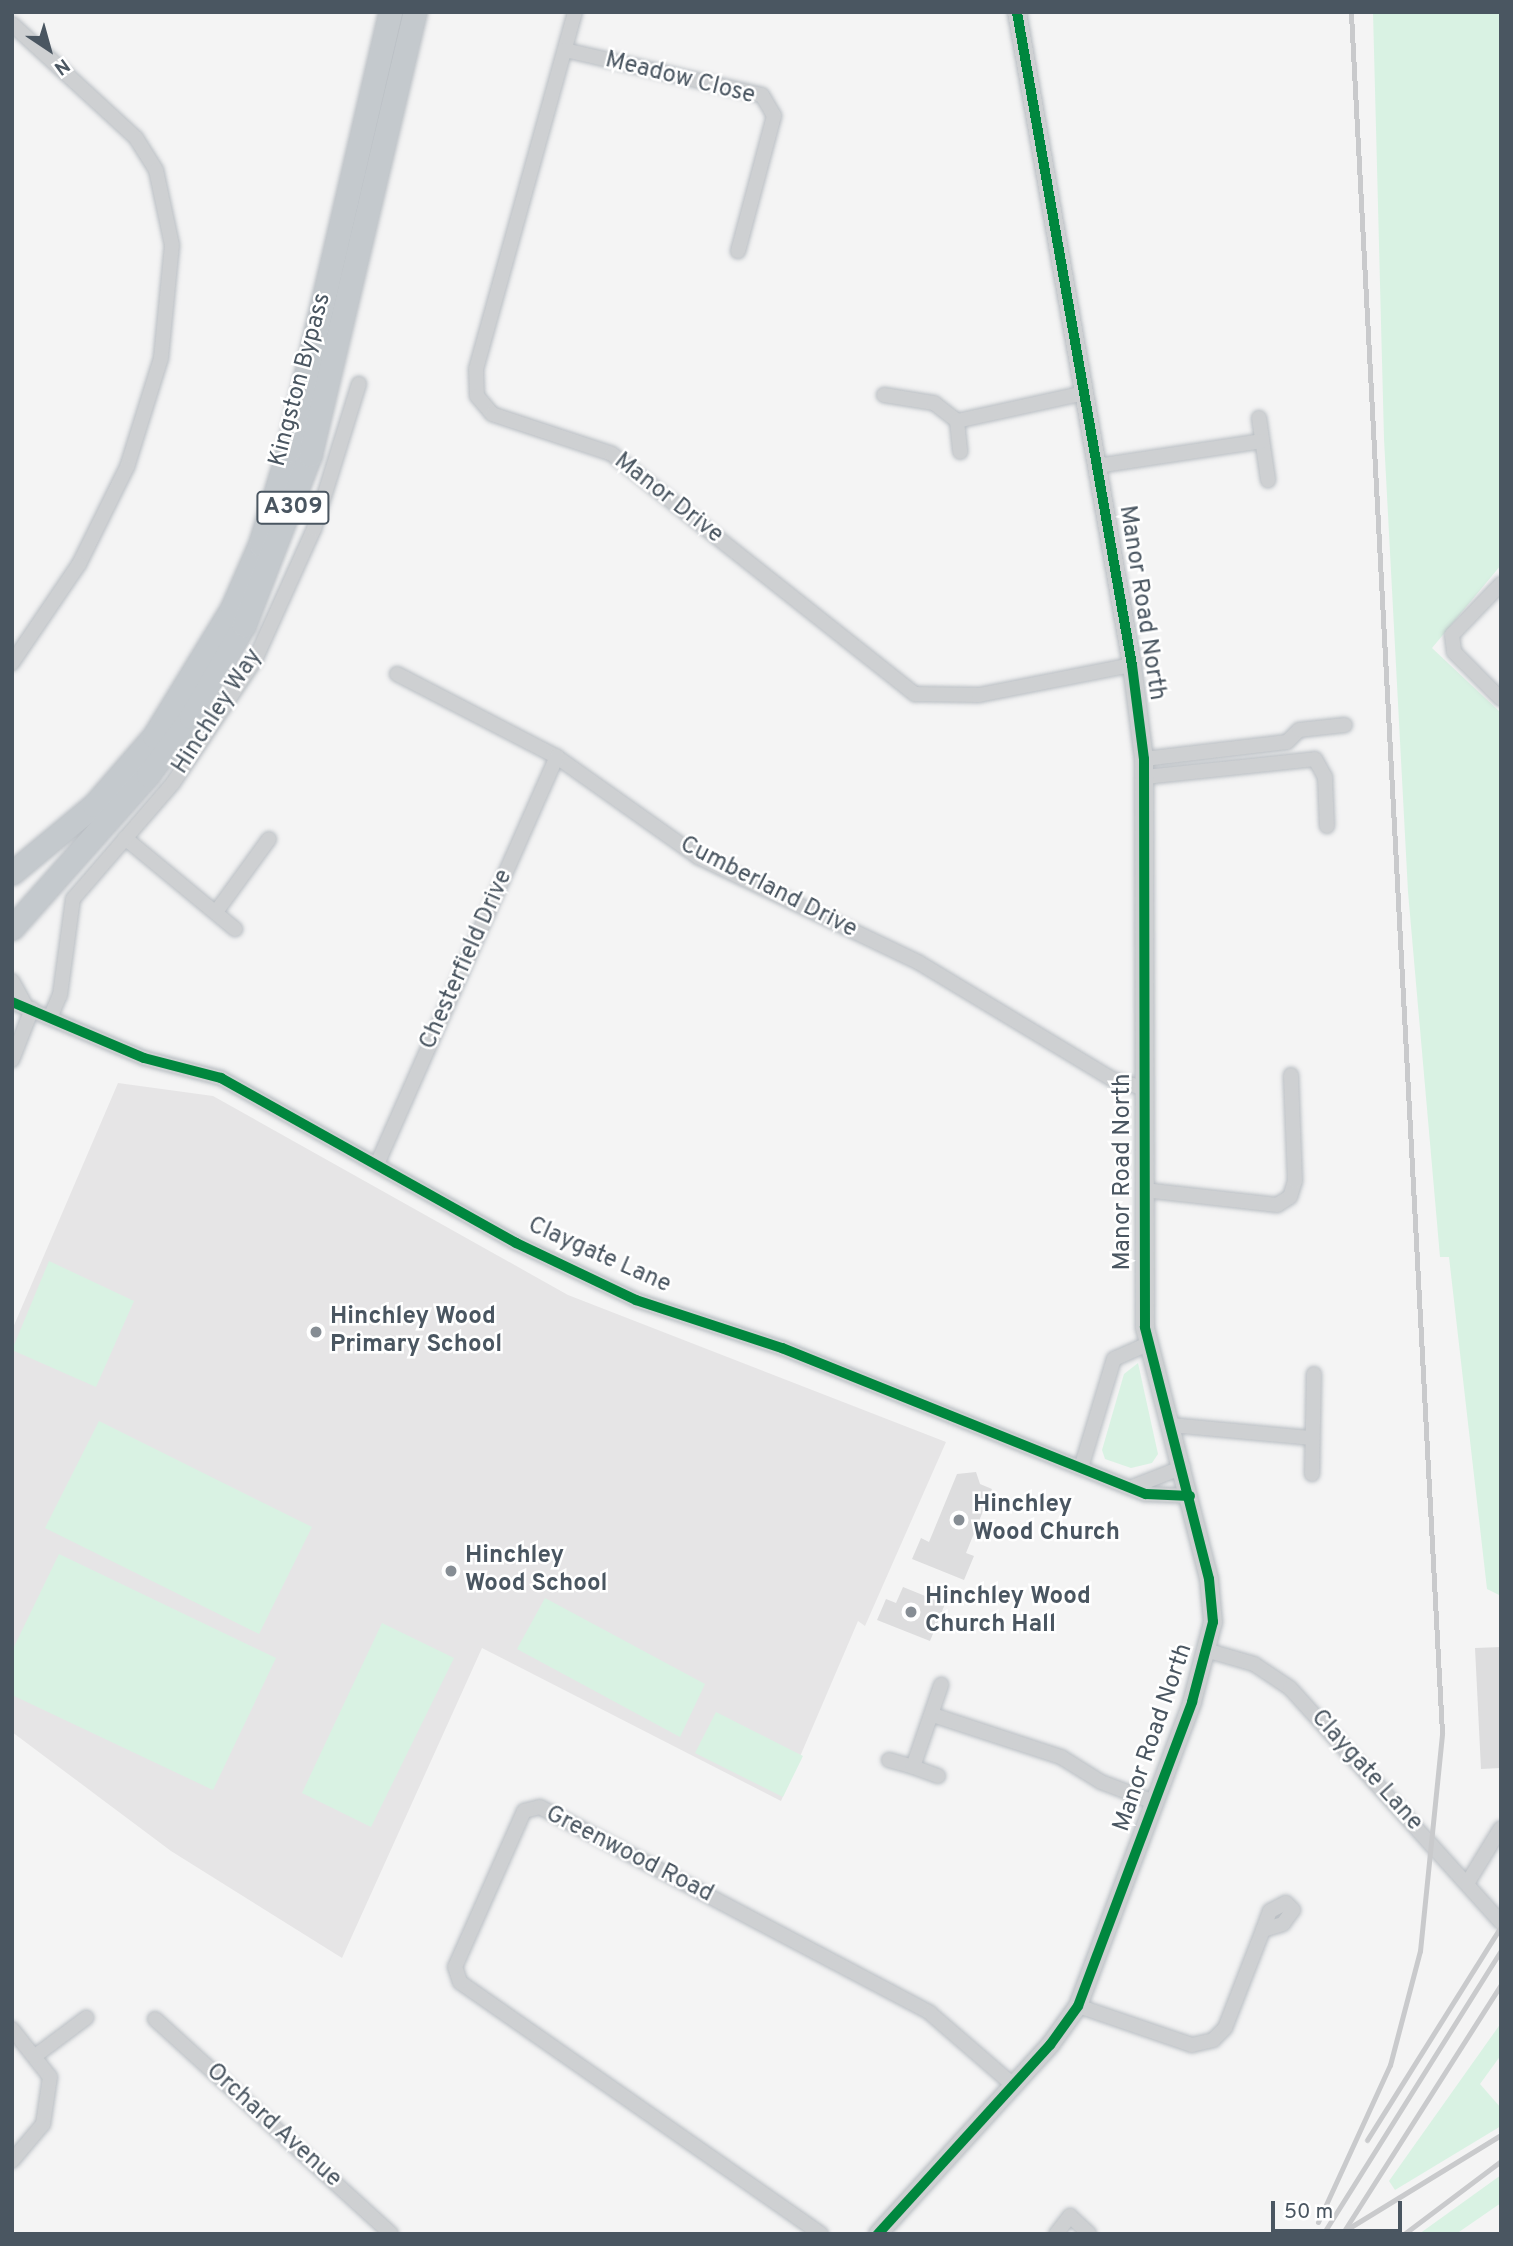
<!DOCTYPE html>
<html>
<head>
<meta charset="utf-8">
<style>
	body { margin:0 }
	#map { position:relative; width:1513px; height:2246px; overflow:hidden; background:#f4f4f4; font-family:Overpass,sans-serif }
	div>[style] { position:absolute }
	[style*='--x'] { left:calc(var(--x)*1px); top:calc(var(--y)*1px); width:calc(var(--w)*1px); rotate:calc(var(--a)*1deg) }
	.education>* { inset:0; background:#e6e5e6 }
	.green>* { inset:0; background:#d9f2e3 }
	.building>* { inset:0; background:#ddddde }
	.roads { filter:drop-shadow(0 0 2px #b9bec3) drop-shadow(0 0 2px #b9bec3) }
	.minor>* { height:14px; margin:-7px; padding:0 7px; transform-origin:7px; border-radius:7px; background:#ced0d2 }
	.tertiary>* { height:18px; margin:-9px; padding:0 9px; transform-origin:9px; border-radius:9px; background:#ced0d2 }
	.trunk>* { height:23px; margin:-11.5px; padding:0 11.5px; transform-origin:11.5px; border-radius:11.5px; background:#c4c9cd }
	.rail>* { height:5px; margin:-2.5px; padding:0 2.5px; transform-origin:2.5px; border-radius:2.5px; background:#c9cacc }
	.cycleway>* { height:10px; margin:-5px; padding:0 5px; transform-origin:5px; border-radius:5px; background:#00873e }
	.dots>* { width:19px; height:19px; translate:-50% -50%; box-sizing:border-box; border:4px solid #fff; border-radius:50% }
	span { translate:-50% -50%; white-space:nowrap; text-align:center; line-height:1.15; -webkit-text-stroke:5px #fff; paint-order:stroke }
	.shield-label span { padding:2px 5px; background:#fff; border:2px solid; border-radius:5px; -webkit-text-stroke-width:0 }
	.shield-label { font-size:23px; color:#4a5661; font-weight:700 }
	.street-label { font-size:24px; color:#4a5661 }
	.poi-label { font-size:24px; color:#4a5661; font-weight:700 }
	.left { translate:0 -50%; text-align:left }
	.frame { position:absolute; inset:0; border:14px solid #4a5661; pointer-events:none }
	.north { position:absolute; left:14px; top:14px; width:70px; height:70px; -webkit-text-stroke:5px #fff; paint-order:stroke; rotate:144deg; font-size:19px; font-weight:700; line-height:28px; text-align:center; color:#4a5661 }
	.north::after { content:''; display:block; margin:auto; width:24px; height:32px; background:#4a5661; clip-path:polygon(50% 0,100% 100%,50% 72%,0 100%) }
	.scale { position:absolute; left:1271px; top:2201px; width:131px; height:32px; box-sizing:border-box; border:4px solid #4a5661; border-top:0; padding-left:9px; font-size:21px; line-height:24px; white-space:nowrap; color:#4a5661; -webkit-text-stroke:5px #fff; paint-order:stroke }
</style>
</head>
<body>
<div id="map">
	<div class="education">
		<div style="clip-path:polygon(118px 1083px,213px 1096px,568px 1295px,946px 1442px,865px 1626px,858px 1621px,781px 1801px,482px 1648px,342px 1958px,171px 1851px,12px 1732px,12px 1330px)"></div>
	</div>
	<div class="green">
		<div style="clip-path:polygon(1373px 12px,1501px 12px,1501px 565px,1432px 648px,1501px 713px,1501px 1596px,1487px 1589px,1449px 1257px,1440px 1257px,1408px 892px,1384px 439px)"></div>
		<div style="clip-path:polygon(49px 1261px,134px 1301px,96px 1387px,12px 1350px)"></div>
		<div style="clip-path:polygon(1138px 1363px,1158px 1454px,1152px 1463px,1131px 1468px,1105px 1459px,1102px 1450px,1124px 1374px)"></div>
		<div style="clip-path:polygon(99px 1421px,312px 1527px,259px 1634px,45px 1528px)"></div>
		<div style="clip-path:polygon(59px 1554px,276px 1658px,213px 1790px,12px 1695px,12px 1651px)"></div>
		<div style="clip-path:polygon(545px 1598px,705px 1684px,680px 1737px,517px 1649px)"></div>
		<div style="clip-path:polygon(382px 1623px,454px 1658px,371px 1827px,302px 1793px)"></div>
		<div style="clip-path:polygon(716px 1712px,803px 1756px,783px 1797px,695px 1753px)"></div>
		<div style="clip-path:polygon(1501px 2023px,1501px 2055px,1480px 2084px,1501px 2108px,1501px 2126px,1395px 2190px,1389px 2181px)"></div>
		<div style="clip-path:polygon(1501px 2175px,1501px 2203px,1456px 2234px,1419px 2234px)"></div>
	</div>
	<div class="building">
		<div style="clip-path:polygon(976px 1472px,980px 1484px,992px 1489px,966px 1553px,974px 1556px,964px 1580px,912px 1559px,921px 1538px,929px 1542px,957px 1474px)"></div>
		<div style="clip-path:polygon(903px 1587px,945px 1604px,930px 1641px,877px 1620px,886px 1599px,896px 1603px)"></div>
		<div style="clip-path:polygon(1501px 1647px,1501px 1768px,1481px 1769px,1475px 1648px)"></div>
	</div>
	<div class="roads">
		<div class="minor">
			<div style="--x:575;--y:12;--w:370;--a:105.5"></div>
			<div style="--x:476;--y:369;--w:27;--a:88"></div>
			<div style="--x:477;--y:396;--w:23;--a:50"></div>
			<div style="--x:492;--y:414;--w:126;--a:18.4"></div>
			<div style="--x:612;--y:454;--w:387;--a:38.4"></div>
			<div style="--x:915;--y:694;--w:64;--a:0.9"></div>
			<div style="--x:979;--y:695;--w:156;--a:-11.1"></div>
			<div style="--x:12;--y:24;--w:168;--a:42.6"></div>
			<div style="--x:136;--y:138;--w:38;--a:58"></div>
			<div style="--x:156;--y:170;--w:77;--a:78"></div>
			<div style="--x:172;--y:245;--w:114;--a:95.6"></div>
			<div style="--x:161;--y:358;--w:114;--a:107.3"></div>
			<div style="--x:127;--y:467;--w:108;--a:116.3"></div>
			<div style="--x:79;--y:564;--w:120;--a:124.1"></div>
			<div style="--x:565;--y:50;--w:202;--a:12.9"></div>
			<div style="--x:762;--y:95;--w:24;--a:60"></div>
			<div style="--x:774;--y:116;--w:140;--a:104.9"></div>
			<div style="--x:884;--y:395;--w:51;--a:9.1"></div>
			<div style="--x:934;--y:403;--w:29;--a:38"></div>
			<div style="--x:957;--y:421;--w:31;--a:84"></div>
			<div style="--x:1259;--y:418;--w:63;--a:81.7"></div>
			<div style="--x:957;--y:421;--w:130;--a:-12.4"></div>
			<div style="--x:1097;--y:466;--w:167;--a:-8.6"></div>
			<div style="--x:1501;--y:584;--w:71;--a:133.9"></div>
			<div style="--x:1452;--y:635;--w:17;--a:83"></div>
			<div style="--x:1454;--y:652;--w:66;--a:45"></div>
			<div style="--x:397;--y:674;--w:180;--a:27.4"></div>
			<div style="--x:557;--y:757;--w:173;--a:35.3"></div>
			<div style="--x:698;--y:857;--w:244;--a:25.5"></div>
			<div style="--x:918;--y:962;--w:227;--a:31.1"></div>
			<div style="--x:1112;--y:1079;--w:35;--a:16"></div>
			<div style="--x:1144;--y:759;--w:144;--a:-6.8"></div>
			<div style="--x:1287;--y:742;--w:17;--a:-45"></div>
			<div style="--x:1299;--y:730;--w:46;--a:-6.2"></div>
			<div style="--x:1145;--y:777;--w:171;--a:-6"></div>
			<div style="--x:1315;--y:759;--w:21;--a:61"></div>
			<div style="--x:1325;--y:777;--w:49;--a:87.7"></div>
			<div style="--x:125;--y:838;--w:143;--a:39.6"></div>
			<div style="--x:216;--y:912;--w:90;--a:-54"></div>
			<div style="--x:12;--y:981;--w:29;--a:61"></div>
			<div style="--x:12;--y:1002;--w:143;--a:23"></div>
			<div style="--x:144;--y:1058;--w:80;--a:14.6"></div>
			<div style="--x:221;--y:1078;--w:338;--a:29.2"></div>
			<div style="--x:516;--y:1243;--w:133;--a:25.4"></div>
			<div style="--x:636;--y:1300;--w:154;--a:18.2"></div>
			<div style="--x:782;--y:1348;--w:392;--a:21.9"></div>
			<div style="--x:1146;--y:1494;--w:44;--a:2.6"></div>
			<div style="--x:50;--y:1018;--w:25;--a:-67"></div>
			<div style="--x:60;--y:995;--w:97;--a:-82.3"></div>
			<div style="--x:73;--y:899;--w:153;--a:-49.2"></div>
			<div style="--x:173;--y:783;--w:148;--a:-56.3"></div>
			<div style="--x:255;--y:660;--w:144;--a:-65.8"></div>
			<div style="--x:314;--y:529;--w:152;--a:-72.8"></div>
			<div style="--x:12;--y:1060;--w:55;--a:-68.6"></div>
			<div style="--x:378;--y:1162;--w:443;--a:-66.2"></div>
			<div style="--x:1144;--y:1190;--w:134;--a:6.4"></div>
			<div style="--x:1277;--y:1205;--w:15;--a:-32"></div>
			<div style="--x:1290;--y:1197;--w:17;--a:-73"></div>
			<div style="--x:1295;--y:1181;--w:106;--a:-92.2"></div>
			<div style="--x:1171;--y:1425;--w:142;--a:5.3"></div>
			<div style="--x:1081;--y:1468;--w:114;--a:-73.2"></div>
			<div style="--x:1114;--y:1359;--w:36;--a:-24"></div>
			<div style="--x:1312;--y:1474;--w:100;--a:-88.9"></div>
			<div style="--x:1132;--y:1487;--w:55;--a:-21.4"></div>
			<div style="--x:1209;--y:1651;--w:47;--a:16.1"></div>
			<div style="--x:1254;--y:1664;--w:43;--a:33.7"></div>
			<div style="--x:1290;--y:1688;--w:315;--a:48"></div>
			<div style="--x:933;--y:1715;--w:135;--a:18.2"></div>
			<div style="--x:1061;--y:1757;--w:47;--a:32"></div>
			<div style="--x:1101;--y:1782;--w:57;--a:20.7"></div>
			<div style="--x:889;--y:1760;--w:25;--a:16"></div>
			<div style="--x:938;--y:1776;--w:27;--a:-160"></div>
			<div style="--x:913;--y:1767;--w:87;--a:-71.1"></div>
			<div style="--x:1468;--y:1882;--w:63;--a:-58.6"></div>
			<div style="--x:1078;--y:2006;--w:120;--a:18.9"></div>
			<div style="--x:1192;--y:2045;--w:22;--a:-13"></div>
			<div style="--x:1213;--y:2040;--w:17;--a:-45"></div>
			<div style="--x:1225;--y:2028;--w:105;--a:-68.8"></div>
			<div style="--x:1263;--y:1930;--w:20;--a:-70"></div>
			<div style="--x:1270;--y:1911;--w:18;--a:-27"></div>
			<div style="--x:1286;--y:1903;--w:10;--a:45"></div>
			<div style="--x:1293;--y:1910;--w:17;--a:126"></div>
			<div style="--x:1283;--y:1924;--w:21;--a:163"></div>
			<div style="--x:155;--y:2019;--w:319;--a:42.3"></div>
			<div style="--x:12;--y:2029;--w:61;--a:51.6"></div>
			<div style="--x:50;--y:2077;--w:48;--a:98.5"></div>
			<div style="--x:43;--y:2124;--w:48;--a:130"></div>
			<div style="--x:35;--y:2056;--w:64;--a:-36.7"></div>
			<div style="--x:821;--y:2234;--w:440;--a:-145.1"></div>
			<div style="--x:460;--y:1982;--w:16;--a:-108"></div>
			<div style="--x:455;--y:1967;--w:171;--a:-66.1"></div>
			<div style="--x:524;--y:1811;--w:16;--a:-14"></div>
			<div style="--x:540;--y:1807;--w:441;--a:27.8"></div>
			<div style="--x:930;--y:2013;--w:110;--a:40.9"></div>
			<div style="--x:1056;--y:2234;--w:23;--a:-52"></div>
			<div style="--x:1070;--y:2216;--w:26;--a:43"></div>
		</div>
		<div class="tertiary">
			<div style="--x:878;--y:2234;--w:256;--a:-47.7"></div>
			<div style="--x:1050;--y:2045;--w:48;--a:-54.3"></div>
			<div style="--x:1078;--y:2006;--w:325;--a:-69.4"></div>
			<div style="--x:1192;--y:1702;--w:83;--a:-75.3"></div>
			<div style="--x:1213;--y:1622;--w:43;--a:-95.3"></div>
			<div style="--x:1209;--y:1579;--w:260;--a:-104.3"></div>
			<div style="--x:1145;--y:1327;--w:568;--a:-90.1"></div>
			<div style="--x:1144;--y:759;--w:95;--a:-97.3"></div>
			<div style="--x:1132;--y:665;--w:663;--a:-99.99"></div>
		</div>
		<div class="trunk">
			<div style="--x:12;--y:873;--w:107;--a:-39.7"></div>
			<div style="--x:94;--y:805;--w:91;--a:-49"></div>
			<div style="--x:154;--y:736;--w:150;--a:-58.6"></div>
			<div style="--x:232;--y:608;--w:70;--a:-66.4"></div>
			<div style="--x:260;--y:544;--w:97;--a:-73.2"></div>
			<div style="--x:288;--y:451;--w:451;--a:-76.9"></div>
			<div style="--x:12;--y:928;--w:205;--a:-48.4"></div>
			<div style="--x:148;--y:775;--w:72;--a:-53.4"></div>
			<div style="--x:191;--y:717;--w:106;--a:-60.1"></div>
			<div style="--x:244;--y:625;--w:182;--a:-68.8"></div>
			<div style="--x:310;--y:455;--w:455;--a:-76.7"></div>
		</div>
	</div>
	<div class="rail">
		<div style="--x:1367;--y:2140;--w:252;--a:-57.9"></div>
		<div style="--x:1318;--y:2222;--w:173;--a:-65.4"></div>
		<div style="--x:1390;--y:2065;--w:118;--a:-75.3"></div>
		<div style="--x:1420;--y:1951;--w:219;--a:-84.2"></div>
		<div style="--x:1442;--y:1733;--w:1723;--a:-93.03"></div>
		<div style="--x:1349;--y:2228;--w:178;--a:-31.5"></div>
		<div style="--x:1323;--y:2234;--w:335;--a:-57.9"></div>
		<div style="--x:1342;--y:2234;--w:296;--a:-57.5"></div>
		<div style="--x:1404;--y:2234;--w:121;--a:-37"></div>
	</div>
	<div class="cycleway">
		<div style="--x:12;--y:1002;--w:143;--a:23"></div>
		<div style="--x:144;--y:1058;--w:80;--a:14.6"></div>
		<div style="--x:221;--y:1078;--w:338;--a:29.2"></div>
		<div style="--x:516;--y:1243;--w:133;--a:25.4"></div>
		<div style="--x:636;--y:1300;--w:154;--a:18.2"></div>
		<div style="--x:782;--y:1348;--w:392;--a:21.9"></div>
		<div style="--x:1146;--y:1494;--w:44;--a:2.6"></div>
		<div style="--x:878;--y:2234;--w:256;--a:-47.7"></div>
		<div style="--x:1050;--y:2045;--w:48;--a:-54.3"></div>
		<div style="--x:1078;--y:2006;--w:325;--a:-69.4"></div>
		<div style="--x:1192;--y:1702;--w:83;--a:-75.3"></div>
		<div style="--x:1213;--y:1622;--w:43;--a:-95.3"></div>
		<div style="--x:1209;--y:1579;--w:260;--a:-104.3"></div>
		<div style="--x:1145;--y:1327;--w:568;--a:-90.1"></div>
		<div style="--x:1144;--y:759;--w:95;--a:-97.3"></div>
		<div style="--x:1132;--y:665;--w:663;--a:-99.99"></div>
	</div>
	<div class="dots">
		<div style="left:316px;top:1332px;background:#868d94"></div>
		<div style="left:959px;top:1520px;background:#868d94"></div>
		<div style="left:451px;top:1571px;background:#868d94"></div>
		<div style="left:911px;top:1612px;background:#868d94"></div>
	</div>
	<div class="shield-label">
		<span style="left:293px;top:508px">A309</span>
	</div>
	<div class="street-label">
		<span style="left:680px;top:79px;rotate:14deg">Meadow Close</span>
		<span style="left:301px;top:380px;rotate:-75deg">Kingston Bypass</span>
		<span style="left:668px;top:499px;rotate:38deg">Manor Drive</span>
		<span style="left:1141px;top:603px;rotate:81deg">Manor Road North</span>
		<span style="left:218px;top:712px;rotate:-57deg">Hinchley Way</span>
		<span style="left:768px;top:888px;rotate:27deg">Cumberland Drive</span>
		<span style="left:467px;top:960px;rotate:-66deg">Chesterfield Drive</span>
		<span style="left:1124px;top:1172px;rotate:-90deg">Manor Road North</span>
		<span style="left:599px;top:1256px;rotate:24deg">Claygate Lane</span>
		<span style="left:1154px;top:1738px;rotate:-71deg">Manor Road North</span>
		<span style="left:1366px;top:1771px;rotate:48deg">Claygate Lane</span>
		<span style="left:629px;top:1855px;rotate:27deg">Greenwood Road</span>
		<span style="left:273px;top:2126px;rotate:42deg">Orchard Avenue</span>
	</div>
	<div class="poi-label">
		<span class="left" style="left:330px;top:1332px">Hinchley Wood<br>Primary School</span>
		<span class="left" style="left:973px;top:1520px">Hinchley<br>Wood Church</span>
		<span class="left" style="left:465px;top:1571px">Hinchley<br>Wood School</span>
		<span class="left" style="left:925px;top:1612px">Hinchley Wood<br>Church Hall</span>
	</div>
	<div class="frame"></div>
	<div class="north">N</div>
	<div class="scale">50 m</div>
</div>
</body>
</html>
